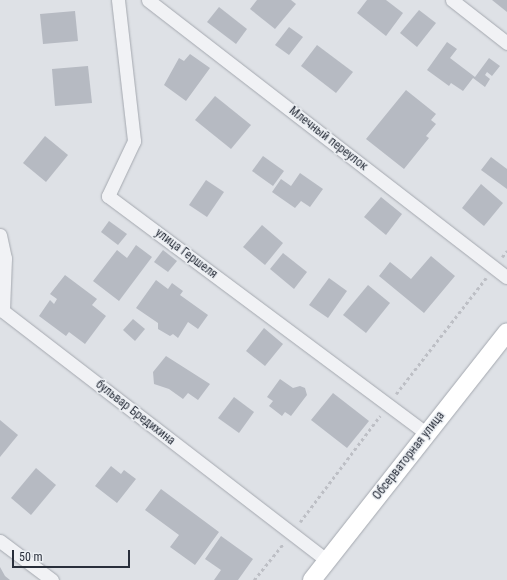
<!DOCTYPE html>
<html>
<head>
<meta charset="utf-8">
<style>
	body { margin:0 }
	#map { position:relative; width:507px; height:580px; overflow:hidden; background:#dee1e6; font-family:"Roboto Condensed",sans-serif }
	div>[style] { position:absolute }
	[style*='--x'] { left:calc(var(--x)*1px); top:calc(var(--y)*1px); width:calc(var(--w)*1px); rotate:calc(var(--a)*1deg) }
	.building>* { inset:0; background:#b6bac2 }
	.path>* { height:2.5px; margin-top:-1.25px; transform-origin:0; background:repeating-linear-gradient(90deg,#bdbfc5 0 3px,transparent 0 6px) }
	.roads { filter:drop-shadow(0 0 1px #a4a8af) drop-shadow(0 0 1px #a4a8af) }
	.minor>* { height:13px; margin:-6.5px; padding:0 6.5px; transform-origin:6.5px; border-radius:6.5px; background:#f1f2f5 }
	.secondary>* { height:18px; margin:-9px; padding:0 9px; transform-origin:9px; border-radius:9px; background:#fff }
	span { translate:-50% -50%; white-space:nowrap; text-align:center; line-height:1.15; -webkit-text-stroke:3px #edf0f4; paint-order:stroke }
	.street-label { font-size:12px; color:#292f3b }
	.scale { position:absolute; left:12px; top:550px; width:118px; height:18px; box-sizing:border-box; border:2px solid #292f3b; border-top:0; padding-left:5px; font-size:12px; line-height:14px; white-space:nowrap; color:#292f3b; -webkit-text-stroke:3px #edf0f4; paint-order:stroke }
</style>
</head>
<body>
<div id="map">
	<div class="building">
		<div style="clip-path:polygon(257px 0,291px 0,296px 4px,275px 29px,250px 9px)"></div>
		<div style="clip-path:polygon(367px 0,386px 0,403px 13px,386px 36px,357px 13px)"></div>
		<div style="clip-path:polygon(492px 0,507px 0,507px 12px)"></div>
		<div style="clip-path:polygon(219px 7px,247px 29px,236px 44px,207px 22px)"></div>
		<div style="clip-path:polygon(419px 10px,436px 23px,417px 47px,400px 33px)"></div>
		<div style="clip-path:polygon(75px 11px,78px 41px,43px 44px,40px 14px)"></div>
		<div style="clip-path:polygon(289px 27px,303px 37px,289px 55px,275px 45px)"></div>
		<div style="clip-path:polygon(447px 42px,457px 49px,450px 58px,475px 77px,489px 58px,500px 66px,492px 76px,487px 72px,485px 75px,490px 79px,485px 87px,473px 78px,463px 91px,451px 83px,449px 86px,427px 70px)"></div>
		<div style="clip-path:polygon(317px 45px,353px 72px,336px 93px,301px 66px)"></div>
		<div style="clip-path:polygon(190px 54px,210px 68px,186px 101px,164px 85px,179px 58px,184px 61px)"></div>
		<div style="clip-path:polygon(88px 66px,92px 103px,55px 106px,52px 69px)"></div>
		<div style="clip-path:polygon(406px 90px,436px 114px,431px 120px,436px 124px,426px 136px,429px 138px,404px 169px,366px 139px)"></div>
		<div style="clip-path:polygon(215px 96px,251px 125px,231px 149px,195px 120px)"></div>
		<div style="clip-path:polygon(45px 136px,68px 155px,46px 182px,23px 163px)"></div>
		<div style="clip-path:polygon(263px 156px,284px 171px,273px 186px,252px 171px)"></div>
		<div style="clip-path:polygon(491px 157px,507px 169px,507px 189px,481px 170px)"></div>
		<div style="clip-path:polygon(300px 173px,323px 189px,310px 207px,301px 201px,295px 208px,272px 192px,281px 179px,291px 186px)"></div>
		<div style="clip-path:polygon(206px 180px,224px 192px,207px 217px,189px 205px)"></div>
		<div style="clip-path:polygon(481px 184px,503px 203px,484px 226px,462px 208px)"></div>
		<div style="clip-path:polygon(381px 197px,402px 214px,386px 235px,364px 217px)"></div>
		<div style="clip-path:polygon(109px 221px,127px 234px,118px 245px,101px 232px)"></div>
		<div style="clip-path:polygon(262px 225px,283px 243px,265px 265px,243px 247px)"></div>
		<div style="clip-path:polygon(136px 245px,152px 257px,119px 301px,93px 281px,117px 250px,127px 258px)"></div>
		<div style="clip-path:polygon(163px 250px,177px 261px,168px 272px,154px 262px)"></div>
		<div style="clip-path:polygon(283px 253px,307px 272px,294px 289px,270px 269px)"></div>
		<div style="clip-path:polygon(431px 256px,455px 276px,424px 313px,379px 276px,390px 262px,411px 279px)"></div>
		<div style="clip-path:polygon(65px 275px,97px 299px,92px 305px,106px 316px,85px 344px,69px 332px,66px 336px,39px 316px,50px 300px,54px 304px,57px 299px,50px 294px)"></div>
		<div style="clip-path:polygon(329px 278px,347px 291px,328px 318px,309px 305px)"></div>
		<div style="clip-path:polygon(156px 280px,168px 289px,172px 283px,183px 291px,180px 295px,208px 315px,198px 329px,188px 322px,178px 338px,173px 334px,170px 336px,158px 329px,158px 323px,136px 308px)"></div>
		<div style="clip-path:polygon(368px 285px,390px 303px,366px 333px,343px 315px)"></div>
		<div style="clip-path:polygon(133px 319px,145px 329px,135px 341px,123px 330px)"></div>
		<div style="clip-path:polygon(264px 328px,283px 344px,265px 366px,246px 351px)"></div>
		<div style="clip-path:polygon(166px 356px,210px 384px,198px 400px,188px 393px,183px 399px,169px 389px,154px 384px,153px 372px)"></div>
		<div style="clip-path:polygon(280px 379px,293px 388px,300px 386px,305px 388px,307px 395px,291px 416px,285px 412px,282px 416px,269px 406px,273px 401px,267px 397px)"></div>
		<div style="clip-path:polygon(333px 393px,369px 421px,347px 448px,311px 420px)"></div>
		<div style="clip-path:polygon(234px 397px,254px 412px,239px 433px,218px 418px)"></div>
		<div style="clip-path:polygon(0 420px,18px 435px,0 457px)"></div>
		<div style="clip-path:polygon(111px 466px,121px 474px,124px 470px,136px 479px,117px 503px,95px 486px)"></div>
		<div style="clip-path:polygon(36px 468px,56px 485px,31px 515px,11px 498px)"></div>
		<div style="clip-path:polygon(161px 489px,219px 532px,195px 565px,170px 547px,179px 535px,145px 510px)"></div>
		<div style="clip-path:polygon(221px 536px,253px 559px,238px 580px,214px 580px,221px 570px,205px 559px)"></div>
		<div style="clip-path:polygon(0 567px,5px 576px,10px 580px,0 580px)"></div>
	</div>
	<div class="path">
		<div style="--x:502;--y:257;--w:8;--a:-50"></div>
		<div style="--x:396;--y:394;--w:147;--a:-52.2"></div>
		<div style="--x:300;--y:522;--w:133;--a:-53"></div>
		<div style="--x:254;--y:580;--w:46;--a:-51.1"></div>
	</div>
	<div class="roads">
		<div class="minor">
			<div style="--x:118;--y:0;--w:142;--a:83.5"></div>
			<div style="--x:134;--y:141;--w:61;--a:115.3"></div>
			<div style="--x:108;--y:196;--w:398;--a:36.7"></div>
			<div style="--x:148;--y:0;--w:453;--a:37.7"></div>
			<div style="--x:452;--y:0;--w:70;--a:38"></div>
			<div style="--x:0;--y:235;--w:24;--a:78"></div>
			<div style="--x:5;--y:258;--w:53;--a:92.2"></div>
			<div style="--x:3;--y:311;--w:410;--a:37.6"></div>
			<div style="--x:0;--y:541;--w:65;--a:36.9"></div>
		</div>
		<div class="secondary">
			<div style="--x:312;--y:580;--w:315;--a:-51.8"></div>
		</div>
	</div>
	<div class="street-label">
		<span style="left:328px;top:139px;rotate:38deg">Млечный переулок</span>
		<span style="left:186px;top:254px;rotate:37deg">улица Гершеля</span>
		<span style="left:135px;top:413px;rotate:38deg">бульвар Бредихина</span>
		<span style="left:409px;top:456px;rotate:-52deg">Обсерваторная улица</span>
	</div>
	<div class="scale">50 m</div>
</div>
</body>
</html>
